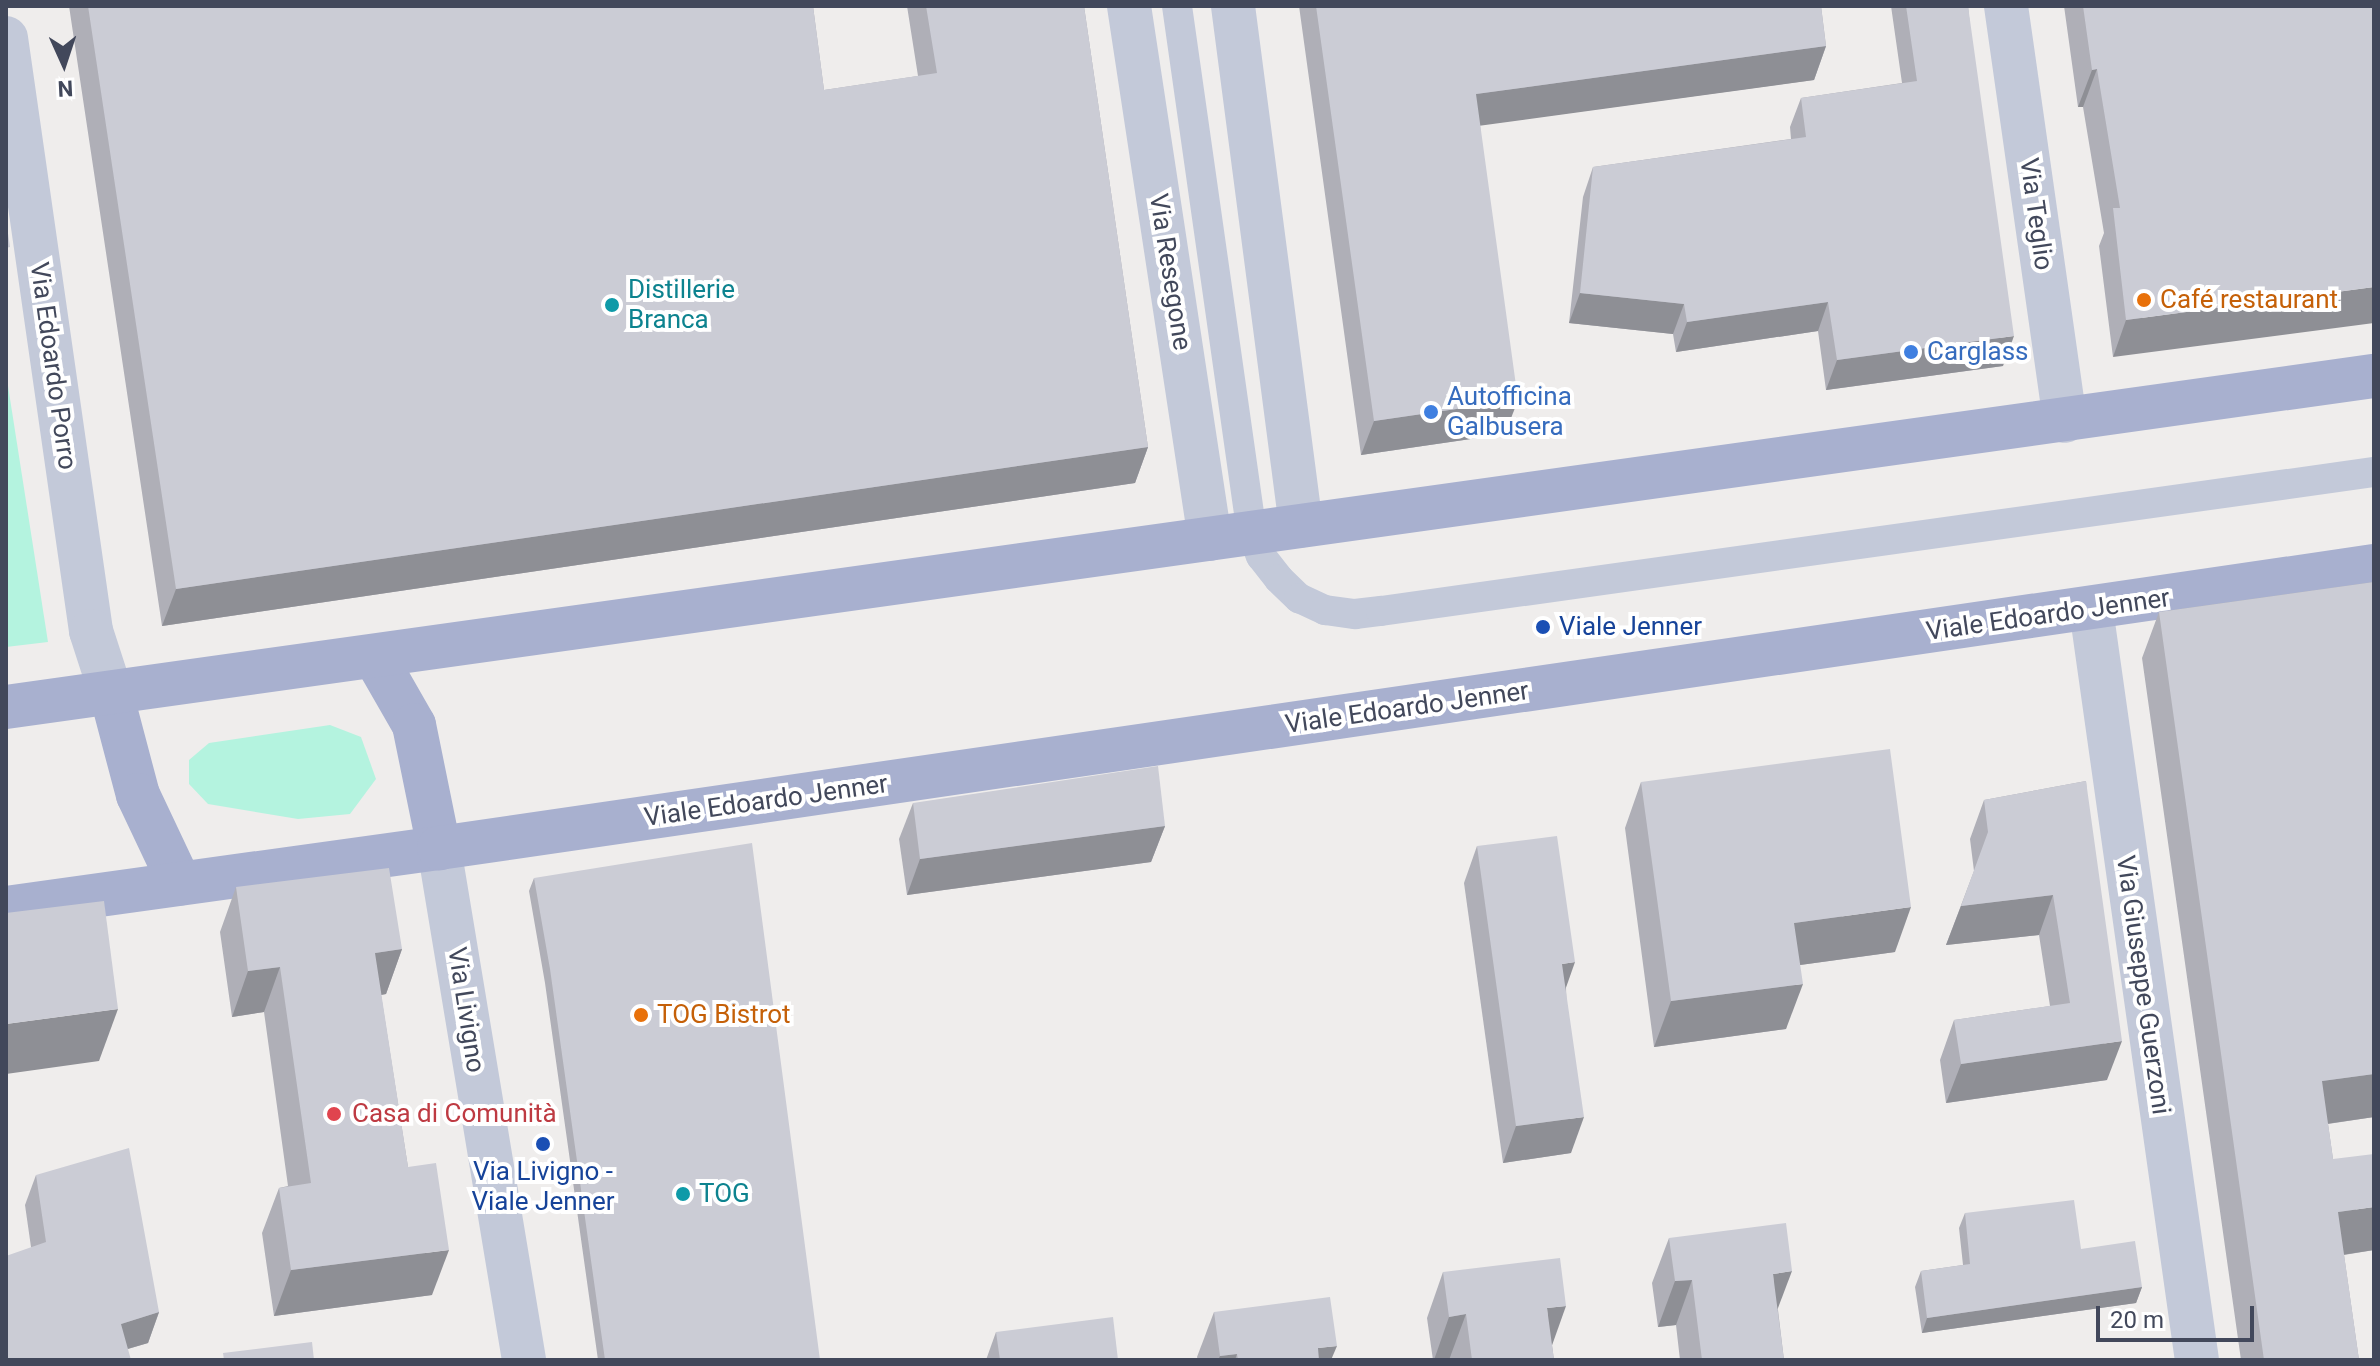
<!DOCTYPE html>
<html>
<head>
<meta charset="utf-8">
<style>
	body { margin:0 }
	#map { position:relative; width:2380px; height:1366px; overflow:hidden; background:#efedec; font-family:Roboto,sans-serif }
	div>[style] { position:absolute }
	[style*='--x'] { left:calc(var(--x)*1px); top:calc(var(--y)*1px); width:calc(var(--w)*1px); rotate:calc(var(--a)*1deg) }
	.green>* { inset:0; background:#b4f3df }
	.lane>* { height:30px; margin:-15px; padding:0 15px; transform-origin:15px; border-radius:15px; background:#c3c9d9 }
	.street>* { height:44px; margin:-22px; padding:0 22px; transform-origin:22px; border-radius:22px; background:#c3c9d9 }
	.primary>* { height:44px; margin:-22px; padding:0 22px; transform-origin:22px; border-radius:22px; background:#a8b0cf }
	.wall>* { inset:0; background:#afafb7 }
	.shaded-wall>* { inset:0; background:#8e8f95 }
	.building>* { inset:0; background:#cbccd5 }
	.dots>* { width:22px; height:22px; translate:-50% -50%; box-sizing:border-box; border:4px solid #fff; border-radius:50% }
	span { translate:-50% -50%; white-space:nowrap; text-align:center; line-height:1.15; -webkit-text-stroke:8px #fff; paint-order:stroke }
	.street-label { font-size:26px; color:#42485b }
	.culture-label { font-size:26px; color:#0d838f }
	.left { translate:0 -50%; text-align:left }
	.food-label { font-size:26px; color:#c56008 }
	.shop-label { font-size:26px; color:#366cbe }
	.transit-label { font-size:26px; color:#164399 }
	.health-label { font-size:26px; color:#be3a42 }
	.frame { position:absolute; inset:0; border:8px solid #42485b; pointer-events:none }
	.north { position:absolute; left:24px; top:24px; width:80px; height:80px; -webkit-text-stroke:6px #fff; paint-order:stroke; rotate:177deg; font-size:22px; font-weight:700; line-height:32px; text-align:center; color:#42485b }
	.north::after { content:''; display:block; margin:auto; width:28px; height:36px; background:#42485b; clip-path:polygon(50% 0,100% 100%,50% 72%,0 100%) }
	.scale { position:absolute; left:2096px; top:1306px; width:158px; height:36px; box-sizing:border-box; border:4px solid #42485b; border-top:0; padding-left:10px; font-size:24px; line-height:28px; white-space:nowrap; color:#42485b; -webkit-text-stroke:6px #fff; paint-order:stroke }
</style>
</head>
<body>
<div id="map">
	<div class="green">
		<div style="clip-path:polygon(6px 373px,48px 642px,6px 647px)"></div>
		<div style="clip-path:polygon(330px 725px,361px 737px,376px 779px,350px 814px,298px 819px,208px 804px,189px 784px,189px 760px,209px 743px)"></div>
	</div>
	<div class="lane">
		<div style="--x:1177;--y:6;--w:533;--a:81.92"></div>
		<div style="--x:1252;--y:534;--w:24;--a:68"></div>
		<div style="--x:1261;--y:556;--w:29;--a:52"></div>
		<div style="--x:1279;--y:579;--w:28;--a:44"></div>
		<div style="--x:1299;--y:598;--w:29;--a:25"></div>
		<div style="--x:1325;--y:610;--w:30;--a:8"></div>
		<div style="--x:1355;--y:614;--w:26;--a:-7"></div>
		<div style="--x:1381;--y:611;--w:1003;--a:-7.97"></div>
	</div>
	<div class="street">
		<div style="--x:1129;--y:6;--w:539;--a:81.36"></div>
		<div style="--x:1233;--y:6;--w:524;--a:82.55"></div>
		<div style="--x:2006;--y:6;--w:419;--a:81.9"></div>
		<div style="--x:6;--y:38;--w:599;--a:81.84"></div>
		<div style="--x:91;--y:631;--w:65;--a:72.1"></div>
		<div style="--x:2091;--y:609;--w:758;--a:81.97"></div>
		<div style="--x:439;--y:848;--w:519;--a:80.57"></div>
	</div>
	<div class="primary">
		<div style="--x:375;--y:657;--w:78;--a:60.2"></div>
		<div style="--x:414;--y:725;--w:126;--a:78.5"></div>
		<div style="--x:111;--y:693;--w:106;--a:75.2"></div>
		<div style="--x:138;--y:795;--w:98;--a:64.7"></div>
		<div style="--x:6;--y:707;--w:2391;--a:-7.96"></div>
		<div style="--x:6;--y:908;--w:437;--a:-7.9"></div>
		<div style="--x:439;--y:848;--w:1955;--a:-8.29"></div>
	</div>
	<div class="wall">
		<div style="clip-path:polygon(69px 6px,813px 6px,824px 90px,918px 76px,907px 6px,1084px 6px,1148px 447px,1135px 483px,162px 626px)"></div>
		<div style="clip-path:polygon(1299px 6px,1821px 6px,1826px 46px,1814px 80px,1480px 125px,1505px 434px,1361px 455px)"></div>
		<div style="clip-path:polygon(1891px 6px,1968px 6px,2003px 366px,1826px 390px,1818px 331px,1676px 352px,1673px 334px,1569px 323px,1583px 197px,1593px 167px,1791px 139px,1790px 127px,1801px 98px,1902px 83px)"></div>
		<div style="clip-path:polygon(2064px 6px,2374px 6px,2113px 357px,2099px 246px,2104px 233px,2083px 107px,2078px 107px)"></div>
		<div style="clip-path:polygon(2374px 582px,2374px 1117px,2328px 1124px,2333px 1159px,2374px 1250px,2344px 1255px,2359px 1360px,2241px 1360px,2142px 658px,2159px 612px)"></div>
		<div style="clip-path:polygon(2086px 781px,2107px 1080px,1946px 1103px,1940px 1060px,1954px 1020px,2050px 1006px,2039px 935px,1946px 945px,1974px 871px,1970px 839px,1984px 800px)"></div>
		<div style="clip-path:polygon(1641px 782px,1895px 952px,1800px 965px,1786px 1029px,1654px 1047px,1625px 828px)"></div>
		<div style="clip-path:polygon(913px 803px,1165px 826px,1151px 862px,907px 895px,899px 839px)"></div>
		<div style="clip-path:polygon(1477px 846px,1566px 987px,1571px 1153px,1503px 1163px,1464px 883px)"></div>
		<div style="clip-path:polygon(534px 878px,820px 1360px,598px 1360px,545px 983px,529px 891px)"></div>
		<div style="clip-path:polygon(236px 887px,402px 949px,386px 994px,381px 995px,408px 1167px,432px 1295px,274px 1316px,262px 1233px,279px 1188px,288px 1186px,264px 1012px,232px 1017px,220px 932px)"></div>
		<div style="clip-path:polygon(36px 1175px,159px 1312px,148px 1343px,128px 1349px,31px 1247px,25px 1205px)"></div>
		<div style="clip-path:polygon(1965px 1213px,2081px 1249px,2142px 1287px,2136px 1303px,1922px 1333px,1915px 1287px,1921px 1271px,1963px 1265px,1959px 1228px)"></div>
		<div style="clip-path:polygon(1669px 1238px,1778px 1310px,1784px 1360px,1680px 1360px,1676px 1325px,1658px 1327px,1652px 1283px)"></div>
		<div style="clip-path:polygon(1443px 1272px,1552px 1345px,1554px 1360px,1433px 1360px,1427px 1318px)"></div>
		<div style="clip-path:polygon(1214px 1312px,1331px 1360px,1198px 1360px,1197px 1357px)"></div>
		<div style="clip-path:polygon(996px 1332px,1118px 1360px,986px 1360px)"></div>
	</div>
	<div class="shaded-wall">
		<div style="clip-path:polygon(1826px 46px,1814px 80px,1463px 128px,1476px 94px)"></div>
		<div style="clip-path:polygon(2097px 69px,2083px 107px,2078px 107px,2092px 70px)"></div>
		<div style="clip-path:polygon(2374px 287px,2374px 323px,2113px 357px,2126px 320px)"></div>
		<div style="clip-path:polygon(1580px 293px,1684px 304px,1673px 334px,1569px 323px)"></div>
		<div style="clip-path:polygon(1828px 302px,1818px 331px,1676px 352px,1687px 322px)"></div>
		<div style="clip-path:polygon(2014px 336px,2003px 366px,1826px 390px,1837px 360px)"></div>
		<div style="clip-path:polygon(1518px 400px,1505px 434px,1361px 455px,1374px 421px)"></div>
		<div style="clip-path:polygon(1148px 447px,1135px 483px,162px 626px,176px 589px)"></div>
		<div style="clip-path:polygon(1165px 826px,1151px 862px,907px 895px,920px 859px)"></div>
		<div style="clip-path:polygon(2053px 895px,2039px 935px,1946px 945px,1961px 906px)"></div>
		<div style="clip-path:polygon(1911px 907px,1895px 952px,1778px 968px,1794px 923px)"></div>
		<div style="clip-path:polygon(402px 949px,386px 994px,358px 999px,375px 953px)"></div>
		<div style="clip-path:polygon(1575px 962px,1562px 999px,1562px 964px)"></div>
		<div style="clip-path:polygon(280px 967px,264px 1012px,232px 1017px,248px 971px)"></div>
		<div style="clip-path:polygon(1803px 984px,1786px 1029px,1654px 1047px,1671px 1001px)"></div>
		<div style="clip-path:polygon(118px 1009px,99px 1061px,6px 1074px,6px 1024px)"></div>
		<div style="clip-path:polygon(2122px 1041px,2107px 1080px,1946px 1103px,1961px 1064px)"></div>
		<div style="clip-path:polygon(2374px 1074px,2374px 1117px,2305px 1127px,2322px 1081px)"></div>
		<div style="clip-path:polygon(1584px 1117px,1571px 1153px,1503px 1163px,1516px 1126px)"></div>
		<div style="clip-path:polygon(2374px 1207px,2374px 1250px,2322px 1258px,2338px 1212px)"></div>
		<div style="clip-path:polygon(449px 1250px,432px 1295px,274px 1316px,291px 1270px)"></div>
		<div style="clip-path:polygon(1792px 1271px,1775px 1316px,1773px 1274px)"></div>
		<div style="clip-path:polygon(1692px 1280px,1676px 1325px,1658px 1327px,1675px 1281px)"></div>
		<div style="clip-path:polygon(2142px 1287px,2136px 1303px,1922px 1333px,1927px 1318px)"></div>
		<div style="clip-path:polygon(1566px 1306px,1550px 1351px,1547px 1308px)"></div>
		<div style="clip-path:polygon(159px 1312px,148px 1343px,110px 1354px,121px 1324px)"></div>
		<div style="clip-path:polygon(1466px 1314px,1449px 1360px,1434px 1360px,1449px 1317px)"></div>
		<div style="clip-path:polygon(1337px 1346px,1331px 1360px,1313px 1360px,1318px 1348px)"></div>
		<div style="clip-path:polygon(1237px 1354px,1235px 1360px,1218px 1360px,1220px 1356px)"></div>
	</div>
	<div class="building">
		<div style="clip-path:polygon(88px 6px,813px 6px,824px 90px,937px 73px,926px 6px,1084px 6px,1148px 447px,176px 589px)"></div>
		<div style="clip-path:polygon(1316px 6px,1821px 6px,1826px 46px,1476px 94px,1518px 400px,1374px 421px)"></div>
		<div style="clip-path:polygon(1906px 6px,1968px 6px,2014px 336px,1837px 360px,1828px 302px,1687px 322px,1684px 304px,1580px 293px,1593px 167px,1806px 137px,1801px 98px,1917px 81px)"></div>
		<div style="clip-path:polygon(2083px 6px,2374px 6px,2374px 287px,2126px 320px,2113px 208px,2120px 208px,2097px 69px,2092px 70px)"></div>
		<div style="clip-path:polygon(6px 220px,10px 247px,6px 248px)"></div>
		<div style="clip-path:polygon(2374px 582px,2374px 1074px,2322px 1081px,2333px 1159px,2374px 1154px,2374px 1207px,2338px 1212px,2359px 1360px,2264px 1360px,2159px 612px)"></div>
		<div style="clip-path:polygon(1890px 749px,1911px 907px,1794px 923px,1803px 984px,1671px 1001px,1641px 782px)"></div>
		<div style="clip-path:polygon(1158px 766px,1165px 826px,920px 859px,913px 803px)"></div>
		<div style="clip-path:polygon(2086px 781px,2122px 1041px,1961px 1064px,1954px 1020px,2070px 1003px,2053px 895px,1961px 906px,1988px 832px,1984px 800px)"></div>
		<div style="clip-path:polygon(1557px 836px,1575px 962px,1562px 964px,1584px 1117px,1516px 1126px,1477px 846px)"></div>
		<div style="clip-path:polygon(752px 843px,820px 1360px,605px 1360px,550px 969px,534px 878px)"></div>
		<div style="clip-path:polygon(389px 868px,402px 949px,375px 953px,408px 1167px,436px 1163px,449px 1250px,291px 1270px,279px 1188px,311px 1183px,280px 967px,248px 971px,236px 887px)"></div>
		<div style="clip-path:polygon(104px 901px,118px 1009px,6px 1024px,6px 913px)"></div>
		<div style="clip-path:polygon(129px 1148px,159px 1312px,121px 1324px,131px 1360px,6px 1360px,6px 1256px,46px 1242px,36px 1175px)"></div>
		<div style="clip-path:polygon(2074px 1200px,2081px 1249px,2135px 1241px,2142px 1287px,1927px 1318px,1921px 1271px,1970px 1264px,1965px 1213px)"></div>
		<div style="clip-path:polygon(1786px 1223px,1792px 1271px,1773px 1274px,1784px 1360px,1702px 1360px,1692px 1280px,1675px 1281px,1669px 1238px)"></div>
		<div style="clip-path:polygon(1560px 1258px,1566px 1306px,1547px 1308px,1554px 1360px,1472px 1360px,1466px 1314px,1449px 1317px,1443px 1272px)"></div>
		<div style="clip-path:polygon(1330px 1297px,1337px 1346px,1318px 1348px,1319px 1360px,1238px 1360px,1237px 1354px,1220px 1356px,1214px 1312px)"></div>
		<div style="clip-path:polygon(1113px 1317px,1118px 1360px,1000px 1360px,996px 1332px)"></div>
		<div style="clip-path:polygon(312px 1342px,314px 1360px,224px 1360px,223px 1353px)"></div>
	</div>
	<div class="dots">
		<div style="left:2144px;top:300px;background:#e8710a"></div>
		<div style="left:612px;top:305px;background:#0f9aa8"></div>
		<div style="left:1911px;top:352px;background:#3f7fe0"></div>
		<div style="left:1431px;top:412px;background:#3f7fe0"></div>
		<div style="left:1543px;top:627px;background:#1a4fb4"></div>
		<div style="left:641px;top:1015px;background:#e8710a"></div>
		<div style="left:334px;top:1114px;background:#e0444e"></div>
		<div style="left:543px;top:1144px;background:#1a4fb4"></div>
		<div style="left:683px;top:1194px;background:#0f9aa8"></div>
	</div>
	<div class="street-label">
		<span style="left:2036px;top:214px;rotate:82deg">Via Teglio</span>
		<span style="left:1170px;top:272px;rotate:81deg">Via Resegone</span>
		<span style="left:53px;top:366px;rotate:82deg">Via Edoardo Porro</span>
		<span style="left:2048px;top:615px;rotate:-8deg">Viale Edoardo Jenner</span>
		<span style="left:1407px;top:708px;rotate:-8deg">Viale Edoardo Jenner</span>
		<span style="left:766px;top:801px;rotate:-8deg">Viale Edoardo Jenner</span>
		<span style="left:2143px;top:985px;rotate:82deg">Via Giuseppe Guerzoni</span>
		<span style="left:466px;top:1010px;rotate:81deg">Via Livigno</span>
	</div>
	<div class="culture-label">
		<span class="left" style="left:628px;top:305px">Distillerie<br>Branca</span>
		<span class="left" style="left:699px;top:1194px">TOG</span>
	</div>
	<div class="food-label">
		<span class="left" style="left:2160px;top:300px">Café restaurant</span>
		<span class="left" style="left:657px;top:1015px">TOG Bistrot</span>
	</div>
	<div class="shop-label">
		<span class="left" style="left:1927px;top:352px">Carglass</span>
		<span class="left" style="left:1447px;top:412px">Autofficina<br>Galbusera</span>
	</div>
	<div class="transit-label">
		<span class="left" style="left:1559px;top:627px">Viale Jenner</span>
		<span style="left:543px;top:1187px">Via Livigno -<br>Viale Jenner</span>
	</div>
	<div class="health-label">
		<span class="left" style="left:352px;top:1114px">Casa di Comunità</span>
	</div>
	<div class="frame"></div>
	<div class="north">N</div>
	<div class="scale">20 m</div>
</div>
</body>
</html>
